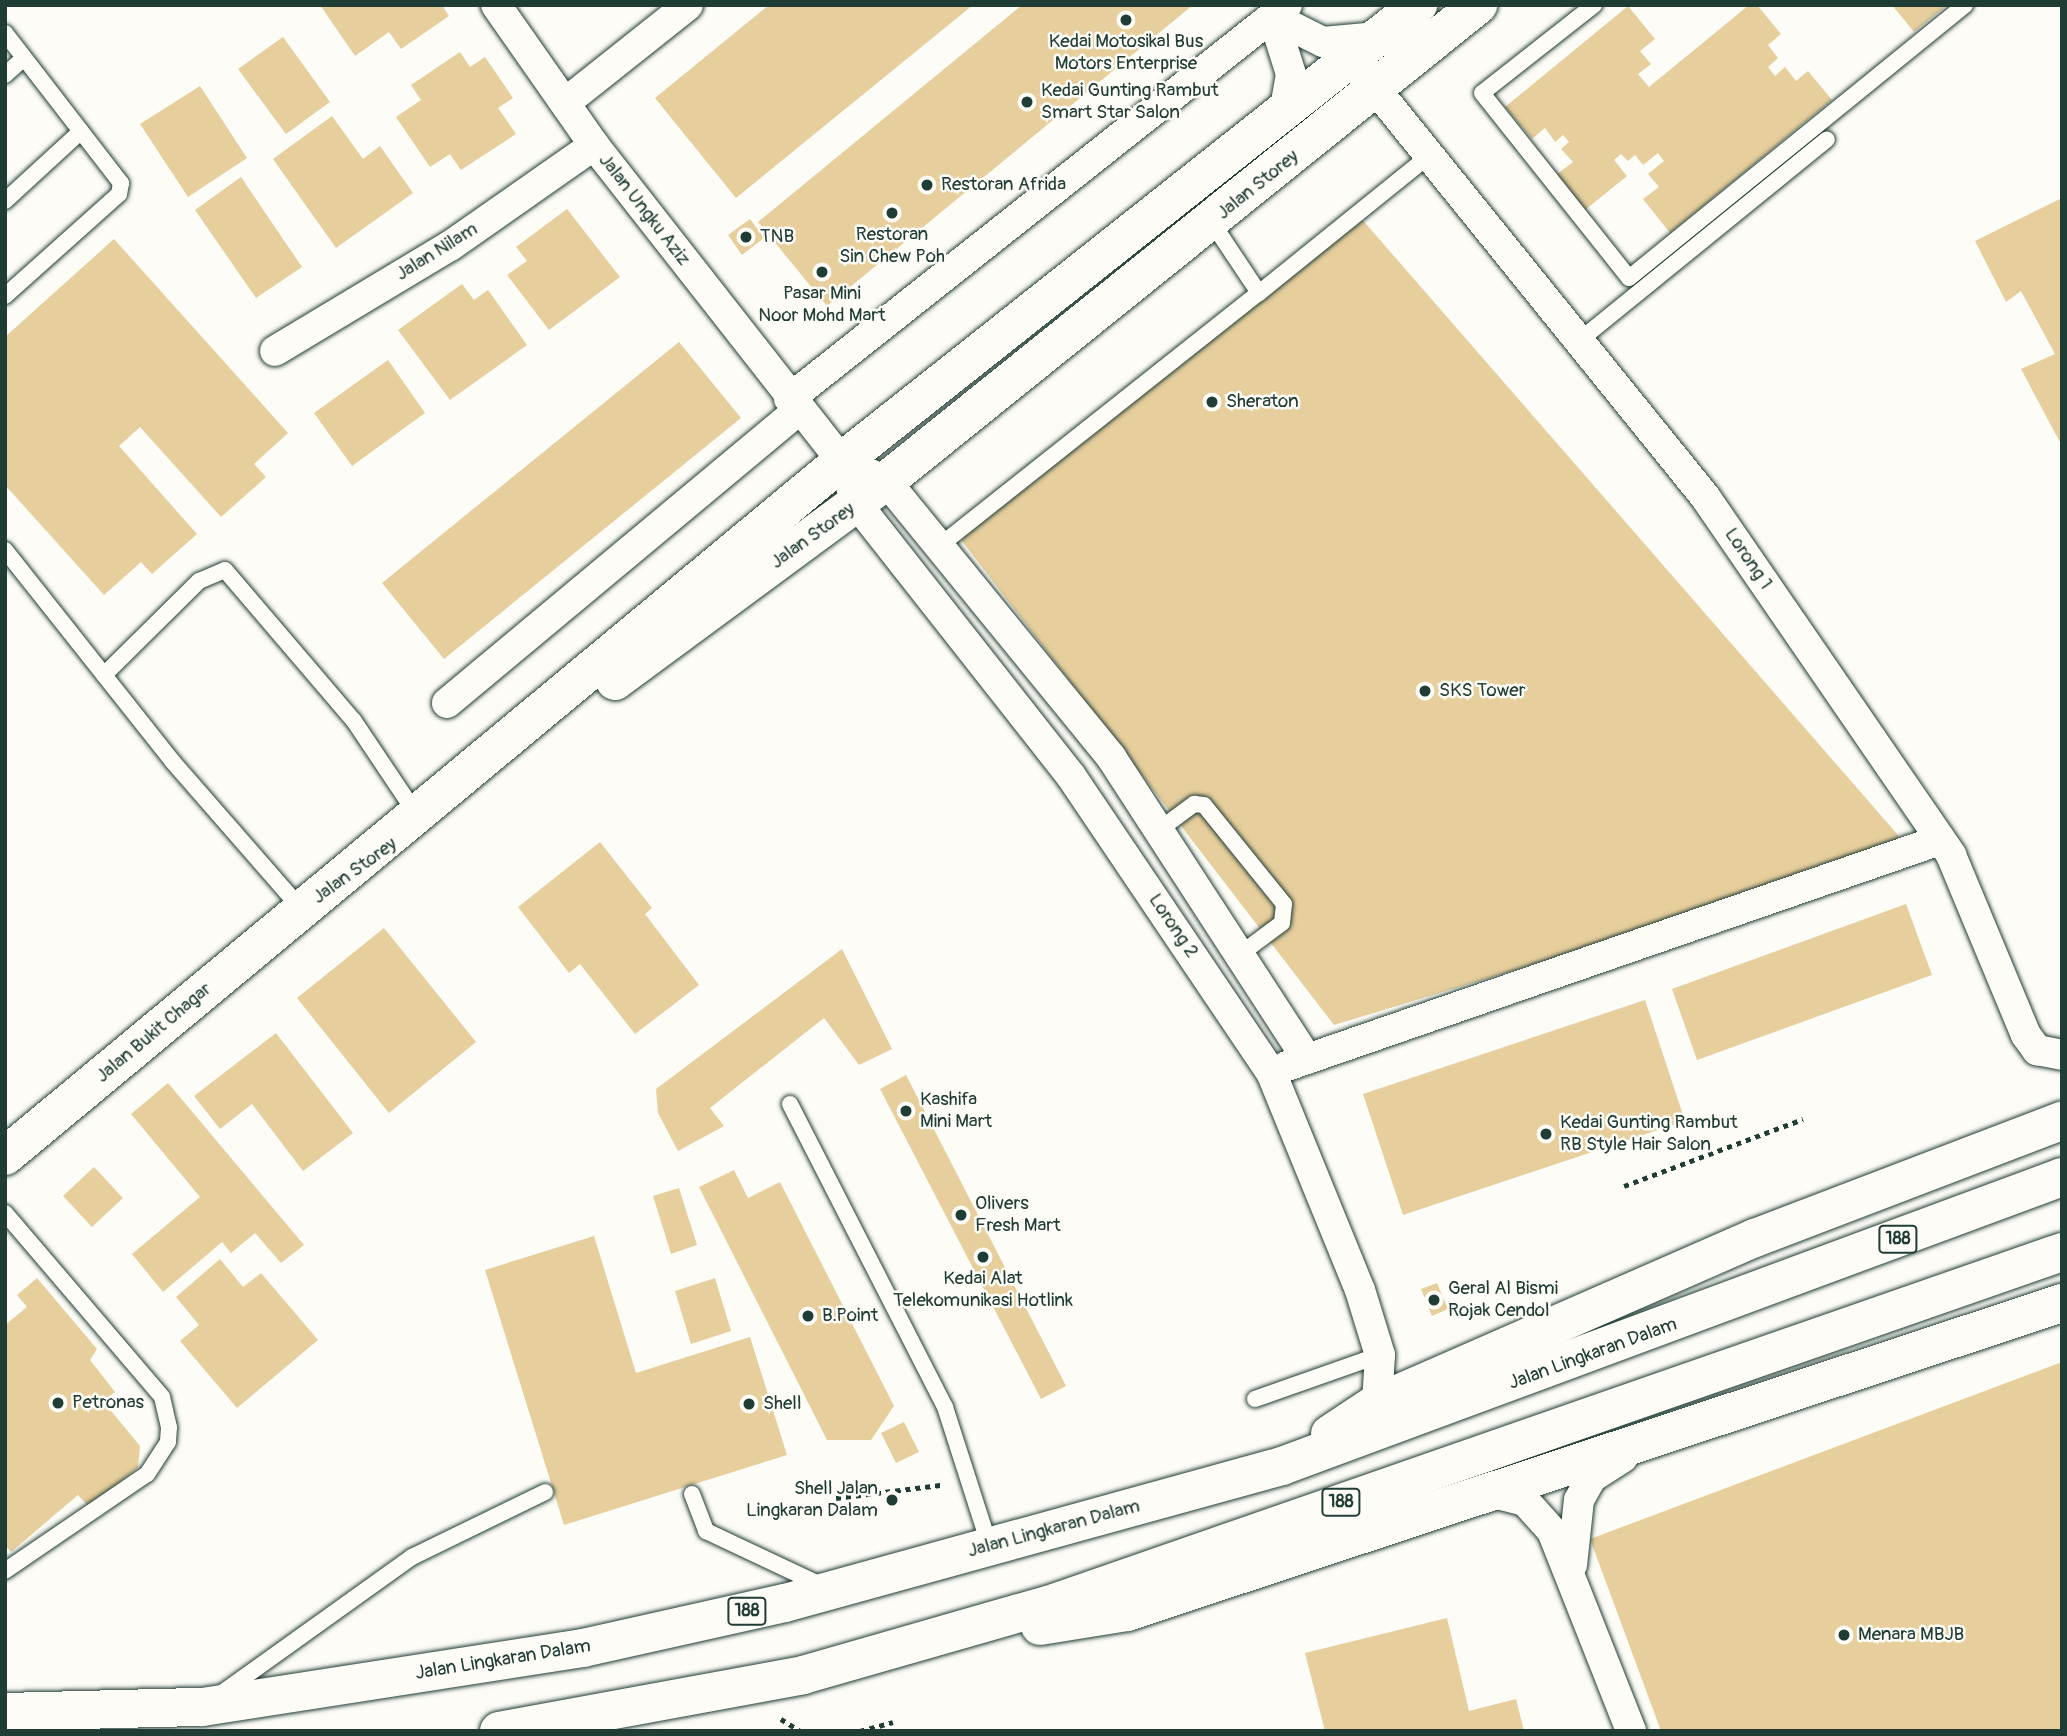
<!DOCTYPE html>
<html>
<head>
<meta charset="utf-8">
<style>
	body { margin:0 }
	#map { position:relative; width:2067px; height:1736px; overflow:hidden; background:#fdfcf7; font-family:Pangolin,sans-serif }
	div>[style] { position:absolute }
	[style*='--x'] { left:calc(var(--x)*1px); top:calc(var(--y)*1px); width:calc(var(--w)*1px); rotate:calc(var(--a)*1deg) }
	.building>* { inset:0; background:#e7ce9d }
	.path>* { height:4.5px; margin-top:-2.25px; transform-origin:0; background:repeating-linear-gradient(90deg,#1f3d34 0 5px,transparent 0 10px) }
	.roads { filter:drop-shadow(0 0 2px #1f3d34) drop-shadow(0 0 2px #1f3d34) }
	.lane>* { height:16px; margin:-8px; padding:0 8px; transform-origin:8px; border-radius:8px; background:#fdfcf7 }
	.street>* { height:30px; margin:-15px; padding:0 15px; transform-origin:15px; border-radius:15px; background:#fdfcf7 }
	.secondary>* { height:38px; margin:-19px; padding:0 19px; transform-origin:19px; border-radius:19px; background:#fdfcf7 }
	.highway>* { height:38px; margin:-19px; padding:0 19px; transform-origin:19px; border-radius:19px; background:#fdfcf7 }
	.dots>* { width:19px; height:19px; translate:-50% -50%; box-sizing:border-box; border:4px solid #fdfcf7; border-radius:50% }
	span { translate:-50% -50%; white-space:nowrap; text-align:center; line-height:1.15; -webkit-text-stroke:5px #fdfcf7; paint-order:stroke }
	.shield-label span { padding:2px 5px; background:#fdfcf7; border:2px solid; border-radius:5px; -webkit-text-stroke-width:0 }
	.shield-label { font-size:18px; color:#1f3d34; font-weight:700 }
	.poi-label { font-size:19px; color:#1f3d34 }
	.left { translate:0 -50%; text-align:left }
	.right { translate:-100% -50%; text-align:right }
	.street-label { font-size:19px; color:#1f3d34 }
	.frame { position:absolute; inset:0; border:7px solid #1f3d34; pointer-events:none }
</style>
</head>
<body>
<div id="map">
	<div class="building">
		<div style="clip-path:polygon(320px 5px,442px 5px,449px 16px,401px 49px,389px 32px,355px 56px)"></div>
		<div style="clip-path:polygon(769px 5px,973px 5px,736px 198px,655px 98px)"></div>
		<div style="clip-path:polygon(1022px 5px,1193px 5px,827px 306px,758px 222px)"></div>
		<div style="clip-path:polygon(1749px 5px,1757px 5px,1781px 34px,1768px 45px,1778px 58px,1768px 67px,1775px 76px,1785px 67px,1796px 81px,1808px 71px,1832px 100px,1670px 233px,1643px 199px,1659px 187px,1648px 174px,1664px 161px,1658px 153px,1643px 165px,1635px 155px,1628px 161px,1621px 154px,1614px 160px,1627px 176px,1585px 210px,1556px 175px,1573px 162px,1561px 149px,1569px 142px,1563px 135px,1555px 142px,1545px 128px,1532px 139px,1505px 107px,1628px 6px,1655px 39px,1640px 51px,1651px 64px,1638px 74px,1649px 87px)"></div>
		<div style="clip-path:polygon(1892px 5px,1947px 5px,1914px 32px)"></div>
		<div style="clip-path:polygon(283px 37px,330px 102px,286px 134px,238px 69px)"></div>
		<div style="clip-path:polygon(460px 52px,470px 67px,485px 57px,513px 98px,498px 108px,516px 134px,461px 170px,450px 154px,430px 167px,396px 117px,421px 100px,411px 85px)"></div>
		<div style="clip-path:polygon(200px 86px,247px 158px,188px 197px,140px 124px)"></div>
		<div style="clip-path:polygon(332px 116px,363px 159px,380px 146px,413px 193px,336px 248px,273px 159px)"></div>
		<div style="clip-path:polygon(241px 177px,302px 267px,256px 298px,195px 210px)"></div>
		<div style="clip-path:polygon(2062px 198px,2062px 446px,2021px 369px,2055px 354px,2021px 291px,2006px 302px,1975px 241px)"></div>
		<div style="clip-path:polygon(567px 209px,620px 277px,549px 330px,507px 275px,527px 261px,516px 247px)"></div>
		<div style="clip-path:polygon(1353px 209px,1911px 850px,1334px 1025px,955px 532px)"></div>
		<div style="clip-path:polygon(750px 219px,764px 238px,742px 255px,728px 235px)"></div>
		<div style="clip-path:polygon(114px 239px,288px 433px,254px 464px,266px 477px,221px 517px,140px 427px,119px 446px,197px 534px,152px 574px,141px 562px,104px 595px,5px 485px,5px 337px)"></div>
		<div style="clip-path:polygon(462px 284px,474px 300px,488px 290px,527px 345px,450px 400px,398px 330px)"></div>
		<div style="clip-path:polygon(679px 342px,741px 418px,444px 659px,382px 583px)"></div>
		<div style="clip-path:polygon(388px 360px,425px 413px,352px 466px,314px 413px)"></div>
		<div style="clip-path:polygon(600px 842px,652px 908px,645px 914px,699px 985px,635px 1034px,580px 964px,569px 973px,518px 907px)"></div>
		<div style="clip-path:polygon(1906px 904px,1932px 975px,1697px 1060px,1672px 989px)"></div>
		<div style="clip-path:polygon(384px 928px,476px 1042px,389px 1113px,297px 998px)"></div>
		<div style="clip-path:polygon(842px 949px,892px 1049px,859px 1065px,824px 1018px,710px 1108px,724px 1126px,678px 1151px,658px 1113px,656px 1089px)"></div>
		<div style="clip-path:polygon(1645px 1000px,1685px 1121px,1403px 1215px,1363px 1094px)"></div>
		<div style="clip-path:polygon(276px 1033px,353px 1133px,303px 1171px,252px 1104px,220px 1129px,194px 1096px)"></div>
		<div style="clip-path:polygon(906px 1075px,1066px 1386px,1041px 1399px,880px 1089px)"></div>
		<div style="clip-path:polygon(168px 1083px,304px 1245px,281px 1263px,255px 1233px,231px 1253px,222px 1242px,163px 1292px,132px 1254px,200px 1197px,131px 1114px)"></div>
		<div style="clip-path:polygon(94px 1167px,123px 1198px,92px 1227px,63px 1196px)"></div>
		<div style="clip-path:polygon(734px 1170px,748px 1198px,780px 1182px,894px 1406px,871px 1440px,827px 1440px,699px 1187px)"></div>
		<div style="clip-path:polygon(679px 1188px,697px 1245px,671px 1254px,653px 1196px)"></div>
		<div style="clip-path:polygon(594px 1236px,636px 1373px,750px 1337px,787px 1455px,564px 1525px,485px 1270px)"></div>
		<div style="clip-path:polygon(220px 1259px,243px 1287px,261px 1273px,318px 1340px,237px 1408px,180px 1341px,199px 1325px,176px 1297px)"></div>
		<div style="clip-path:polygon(37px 1278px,97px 1349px,90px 1360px,115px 1392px,103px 1401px,140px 1446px,138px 1467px,90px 1508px,78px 1495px,11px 1552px,5px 1545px,5px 1325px,27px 1307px,17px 1295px)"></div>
		<div style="clip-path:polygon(715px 1278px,731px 1331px,691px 1344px,675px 1291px)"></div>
		<div style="clip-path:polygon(1437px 1283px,1448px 1309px,1432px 1316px,1421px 1289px)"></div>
		<div style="clip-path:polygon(2062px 1362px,2062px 1731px,1661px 1731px,1590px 1539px)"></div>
		<div style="clip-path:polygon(904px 1422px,919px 1452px,896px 1463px,881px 1433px)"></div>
		<div style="clip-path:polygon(1447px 1618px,1469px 1711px,1516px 1699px,1524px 1731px,1325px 1731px,1305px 1653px)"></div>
	</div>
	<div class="path">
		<div style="--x:1624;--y:1186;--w:191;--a:-20.5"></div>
		<div style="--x:836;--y:1498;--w:105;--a:-7.1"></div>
		<div style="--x:781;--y:1719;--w:22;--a:32"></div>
		<div style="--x:860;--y:1731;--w:34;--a:-15"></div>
	</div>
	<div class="roads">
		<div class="lane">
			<div style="--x:1594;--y:5;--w:142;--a:141.8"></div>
			<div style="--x:1482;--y:93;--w:236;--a:51.5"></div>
			<div style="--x:1629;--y:278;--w:433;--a:-39.1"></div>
			<div style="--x:5;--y:33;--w:190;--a:52.3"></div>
			<div style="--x:121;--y:183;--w:11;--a:100"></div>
			<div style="--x:119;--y:194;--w:153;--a:138.2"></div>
			<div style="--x:5;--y:75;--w:25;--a:-42"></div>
			<div style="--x:5;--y:201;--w:103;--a:-42.6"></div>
			<div style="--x:1259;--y:293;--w:220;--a:-38.9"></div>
			<div style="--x:1580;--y:340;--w:318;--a:-39.1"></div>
			<div style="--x:938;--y:547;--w:409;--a:-38.4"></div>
			<div style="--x:1259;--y:293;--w:87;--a:-123.7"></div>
			<div style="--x:5;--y:550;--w:270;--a:51.6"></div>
			<div style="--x:173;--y:762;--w:196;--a:48.9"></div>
			<div style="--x:104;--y:675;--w:134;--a:-44.7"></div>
			<div style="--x:199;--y:581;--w:28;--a:-23"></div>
			<div style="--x:225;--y:570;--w:199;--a:49.5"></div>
			<div style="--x:354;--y:721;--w:113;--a:56.2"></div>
			<div style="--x:1159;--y:830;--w:44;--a:-36.6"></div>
			<div style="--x:1194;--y:804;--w:10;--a:6"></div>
			<div style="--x:1204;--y:805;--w:127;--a:51.1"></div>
			<div style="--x:1284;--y:904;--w:19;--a:96"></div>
			<div style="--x:1282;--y:923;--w:54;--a:143.3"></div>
			<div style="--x:790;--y:1104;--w:340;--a:62.9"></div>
			<div style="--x:945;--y:1407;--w:147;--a:72.2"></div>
			<div style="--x:5;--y:1213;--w:242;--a:49.5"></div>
			<div style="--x:162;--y:1397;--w:31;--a:77"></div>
			<div style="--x:169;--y:1427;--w:15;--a:94"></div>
			<div style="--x:168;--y:1442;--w:38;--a:123"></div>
			<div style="--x:147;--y:1474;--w:172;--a:145.7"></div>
			<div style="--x:1255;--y:1399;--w:133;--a:-19.4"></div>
			<div style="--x:692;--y:1494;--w:40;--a:69"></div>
			<div style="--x:706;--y:1531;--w:129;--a:25.2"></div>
			<div style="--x:219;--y:1695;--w:237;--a:-35.6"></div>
			<div style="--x:412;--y:1557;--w:148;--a:-26"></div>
		</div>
		<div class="street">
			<div style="--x:496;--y:5;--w:171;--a:55"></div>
			<div style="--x:594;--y:145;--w:402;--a:51.9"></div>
			<div style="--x:842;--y:461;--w:46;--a:70.8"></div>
			<div style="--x:857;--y:504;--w:346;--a:51.8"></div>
			<div style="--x:1071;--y:776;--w:357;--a:56"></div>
			<div style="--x:1271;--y:1072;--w:235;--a:67.8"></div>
			<div style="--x:1360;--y:1290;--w:68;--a:72.9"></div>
			<div style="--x:1380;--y:1355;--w:48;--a:93.6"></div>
			<div style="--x:1273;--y:17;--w:56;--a:26.6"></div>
			<div style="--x:1323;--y:42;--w:55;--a:-5.2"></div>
			<div style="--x:1273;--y:17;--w:60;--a:72.5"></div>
			<div style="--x:1291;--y:74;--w:39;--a:100"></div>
			<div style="--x:1361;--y:71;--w:549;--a:51.06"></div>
			<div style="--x:1706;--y:498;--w:433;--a:55.5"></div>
			<div style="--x:1951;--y:855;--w:195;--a:67.4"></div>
			<div style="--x:2026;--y:1035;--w:19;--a:54"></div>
			<div style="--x:2037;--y:1050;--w:25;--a:11"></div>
			<div style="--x:565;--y:103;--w:157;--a:-38.5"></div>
			<div style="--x:275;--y:351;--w:204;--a:-31"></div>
			<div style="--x:450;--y:246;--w:176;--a:-35"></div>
			<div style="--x:789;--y:399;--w:635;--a:-38.35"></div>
			<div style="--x:868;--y:473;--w:20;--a:24"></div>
			<div style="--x:886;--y:481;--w:356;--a:50.8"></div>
			<div style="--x:1111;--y:757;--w:360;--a:57"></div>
			<div style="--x:447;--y:703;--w:457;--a:-39.8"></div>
			<div style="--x:1287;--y:1066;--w:691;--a:-19.09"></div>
			<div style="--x:1493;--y:1493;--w:33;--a:14"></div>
			<div style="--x:1525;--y:1501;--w:40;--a:48"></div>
			<div style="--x:1552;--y:1531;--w:215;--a:68.4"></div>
			<div style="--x:1572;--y:1565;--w:65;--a:-83.9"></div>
			<div style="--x:1579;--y:1500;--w:25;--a:-61"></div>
			<div style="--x:1591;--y:1478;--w:38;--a:-33"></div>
		</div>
		<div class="secondary">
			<div style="--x:615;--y:681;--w:337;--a:-36.4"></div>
			<div style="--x:886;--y:481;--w:760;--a:-38.8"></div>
			<div style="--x:5;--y:1156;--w:1088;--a:-39.7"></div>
			<div style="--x:842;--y:461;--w:735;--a:-38.37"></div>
		</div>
		<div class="highway">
			<div style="--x:1330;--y:1434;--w:56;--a:-33.4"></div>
			<div style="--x:1377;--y:1403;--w:412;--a:-23.6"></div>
			<div style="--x:1755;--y:1238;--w:329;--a:-20.9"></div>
			<div style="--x:1040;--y:1626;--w:88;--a:-9.1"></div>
			<div style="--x:1127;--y:1612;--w:985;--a:-18.29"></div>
			<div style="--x:5;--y:1712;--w:197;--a:-1.5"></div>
			<div style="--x:202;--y:1707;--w:386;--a:-8.8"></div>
			<div style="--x:583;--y:1648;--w:207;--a:-12.6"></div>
			<div style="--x:785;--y:1603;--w:516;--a:-15.41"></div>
			<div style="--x:1282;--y:1466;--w:832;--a:-20.33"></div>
			<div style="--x:499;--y:1731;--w:309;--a:-10.4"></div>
			<div style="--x:803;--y:1675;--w:264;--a:-16"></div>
			<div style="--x:1057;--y:1602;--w:1064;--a:-19.2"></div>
		</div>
	</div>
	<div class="dots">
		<div style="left:1126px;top:20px;background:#1f3d34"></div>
		<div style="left:1027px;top:102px;background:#1f3d34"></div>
		<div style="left:927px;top:185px;background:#1f3d34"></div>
		<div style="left:892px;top:213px;background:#1f3d34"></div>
		<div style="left:746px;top:237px;background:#1f3d34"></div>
		<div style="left:822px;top:272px;background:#1f3d34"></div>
		<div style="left:1212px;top:402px;background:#1f3d34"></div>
		<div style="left:1425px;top:691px;background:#1f3d34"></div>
		<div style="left:906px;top:1111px;background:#1f3d34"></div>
		<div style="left:1546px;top:1134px;background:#1f3d34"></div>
		<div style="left:961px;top:1215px;background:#1f3d34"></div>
		<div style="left:983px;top:1257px;background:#1f3d34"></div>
		<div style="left:1434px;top:1300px;background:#1f3d34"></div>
		<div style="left:808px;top:1316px;background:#1f3d34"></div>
		<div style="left:58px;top:1403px;background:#1f3d34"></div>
		<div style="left:749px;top:1404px;background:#1f3d34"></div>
		<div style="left:892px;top:1500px;background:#1f3d34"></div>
		<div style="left:1844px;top:1635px;background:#1f3d34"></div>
	</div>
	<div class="shield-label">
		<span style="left:1898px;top:1239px">188</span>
		<span style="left:1341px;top:1502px">188</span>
		<span style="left:747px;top:1611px">188</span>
	</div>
	<div class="poi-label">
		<span style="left:1126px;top:53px">Kedai Motosikal Bus<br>Motors Enterprise</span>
		<span class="left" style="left:1041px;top:102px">Kedai Gunting Rambut<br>Smart Star Salon</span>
		<span class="left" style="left:941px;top:185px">Restoran Afrida</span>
		<span style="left:892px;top:246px">Restoran<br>Sin Chew Poh</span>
		<span class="left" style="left:760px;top:237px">TNB</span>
		<span style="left:822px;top:305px">Pasar Mini<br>Noor Mohd Mart</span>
		<span class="left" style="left:1226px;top:402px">Sheraton</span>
		<span class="left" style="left:1439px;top:691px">SKS Tower</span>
		<span class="left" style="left:920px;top:1111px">Kashifa<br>Mini Mart</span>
		<span class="left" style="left:1560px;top:1134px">Kedai Gunting Rambut<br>RB Style Hair Salon</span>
		<span class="left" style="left:975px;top:1215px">Olivers<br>Fresh Mart</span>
		<span style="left:983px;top:1290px">Kedai Alat<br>Telekomunikasi Hotlink</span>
		<span class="left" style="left:1448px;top:1300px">Geral Al Bismi<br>Rojak Cendol</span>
		<span class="left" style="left:822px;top:1316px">B.Point</span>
		<span class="left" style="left:72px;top:1403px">Petronas</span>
		<span class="left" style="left:763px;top:1404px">Shell</span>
		<span class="right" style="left:878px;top:1500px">Shell Jalan<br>Lingkaran Dalam</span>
		<span class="left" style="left:1858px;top:1635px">Menara MBJB</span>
	</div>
	<div class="street-label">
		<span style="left:1258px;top:185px;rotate:-39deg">Jalan Storey</span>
		<span style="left:644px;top:210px;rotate:52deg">Jalan Ungku Aziz</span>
		<span style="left:437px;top:252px;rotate:-32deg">Jalan Nilam</span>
		<span style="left:813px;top:536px;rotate:-36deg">Jalan Storey</span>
		<span style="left:1748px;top:559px;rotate:56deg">Lorong 1</span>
		<span style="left:355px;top:871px;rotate:-36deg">Jalan Storey</span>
		<span style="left:1173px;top:926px;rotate:56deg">Lorong 2</span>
		<span style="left:154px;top:1033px;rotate:-40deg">Jalan Bukit Chagar</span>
		<span style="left:1593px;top:1354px;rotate:-20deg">Jalan Lingkaran Dalam</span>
		<span style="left:1054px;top:1529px;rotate:-15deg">Jalan Lingkaran Dalam</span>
		<span style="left:503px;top:1660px;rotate:-9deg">Jalan Lingkaran Dalam</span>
	</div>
	<div class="frame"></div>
</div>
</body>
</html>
